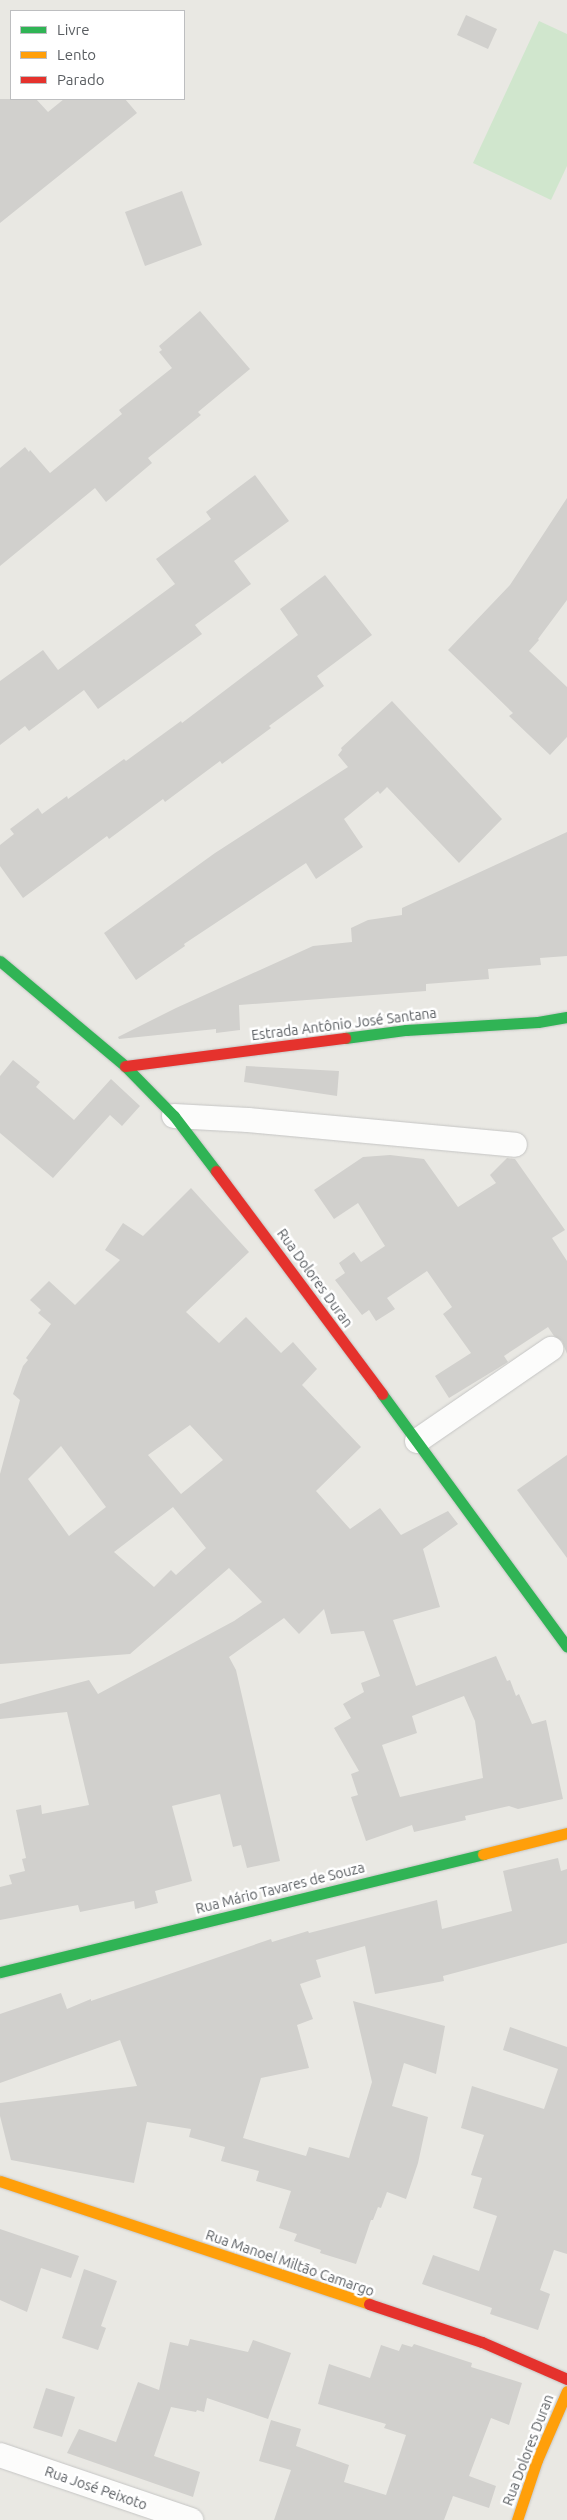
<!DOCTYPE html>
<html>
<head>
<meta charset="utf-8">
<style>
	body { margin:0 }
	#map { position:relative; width:567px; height:2520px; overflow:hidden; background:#e9e8e3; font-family:Ubuntu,sans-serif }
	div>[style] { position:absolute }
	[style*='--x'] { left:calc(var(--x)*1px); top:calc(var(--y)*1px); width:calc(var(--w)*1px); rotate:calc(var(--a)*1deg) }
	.green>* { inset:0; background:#d0e6cd }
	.building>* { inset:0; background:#d1d0cd }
	.roads { filter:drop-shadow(0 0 1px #c5c5c4) drop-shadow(0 0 1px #c5c5c4) }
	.street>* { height:24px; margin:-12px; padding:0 12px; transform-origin:12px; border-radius:12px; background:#fcfcfb }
	.fast>* { height:11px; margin:-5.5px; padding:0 5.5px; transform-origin:5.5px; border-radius:5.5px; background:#30b455 }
	.slow>* { height:11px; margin:-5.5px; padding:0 5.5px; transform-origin:5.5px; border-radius:5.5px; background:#ff9f0a }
	.jam>* { height:11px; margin:-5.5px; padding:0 5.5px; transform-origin:5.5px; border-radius:5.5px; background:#e5322d }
	span { translate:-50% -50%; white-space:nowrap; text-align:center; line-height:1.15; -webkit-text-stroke:5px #fff; paint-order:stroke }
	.street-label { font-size:14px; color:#595d61 }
	.legend { position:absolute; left:10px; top:10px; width:175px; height:90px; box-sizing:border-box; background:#fff; border:1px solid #bdbec0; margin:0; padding:6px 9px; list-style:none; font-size:15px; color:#595d61 }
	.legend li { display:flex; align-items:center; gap:10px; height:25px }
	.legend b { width:25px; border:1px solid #bdbec0 }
</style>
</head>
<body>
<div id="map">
	<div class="green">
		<div style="clip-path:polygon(539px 21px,567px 34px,567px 166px,551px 200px,473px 163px)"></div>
	</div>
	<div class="building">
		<div style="clip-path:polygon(466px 15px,497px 29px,488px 49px,457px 35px)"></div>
		<div style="clip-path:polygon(0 99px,36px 99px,48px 112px,64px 99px,125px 99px,137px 113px,0 223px)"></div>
		<div style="clip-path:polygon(182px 191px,202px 245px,145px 266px,125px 212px)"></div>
		<div style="clip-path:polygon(200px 311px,250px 369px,198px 412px,201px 415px,148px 458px,152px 463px,106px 502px,95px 488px,0 566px,0 468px,25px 447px,29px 452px,30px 450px,50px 473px,122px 414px,119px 410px,172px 368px,159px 352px,162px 350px,159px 346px)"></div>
		<div style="clip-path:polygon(255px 475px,289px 521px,234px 561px,251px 584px,195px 625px,202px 634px,98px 709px,84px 690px,29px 731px,25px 726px,0 745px,0 681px,43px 650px,58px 670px,175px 584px,156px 559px,211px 519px,206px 512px)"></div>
		<div style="clip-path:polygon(567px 498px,567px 600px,538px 639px,539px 640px,529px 651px,567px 687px,567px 737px,550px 755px,509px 716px,513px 713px,448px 650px,510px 585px)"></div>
		<div style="clip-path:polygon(325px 575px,372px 635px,317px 676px,324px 686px,269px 726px,271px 728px,222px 764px,220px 761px,165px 802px,163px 799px,109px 839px,107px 836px,23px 898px,0 866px,0 845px,14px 834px,10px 829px,38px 808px,42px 814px,67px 796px,68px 799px,124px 759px,126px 761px,181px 721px,182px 723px,298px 635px,280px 609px)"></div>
		<div style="clip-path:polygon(392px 701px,502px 819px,459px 863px,387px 787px,380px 794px,378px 791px,344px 819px,363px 847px,316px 879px,306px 863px,184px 944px,185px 946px,136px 980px,104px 933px,215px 853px,348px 767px,338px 755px,342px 750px,341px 748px)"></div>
		<div style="clip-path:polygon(567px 832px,567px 956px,540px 958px,541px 965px,488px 969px,489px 979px,426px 984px,426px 991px,239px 1005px,240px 1030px,216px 1033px,216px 1029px,119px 1039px,118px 1037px,176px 1008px,313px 946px,352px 942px,351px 928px,368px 920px,402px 915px,402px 908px)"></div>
		<div style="clip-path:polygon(13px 1060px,40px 1082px,36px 1087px,74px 1120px,111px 1079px,140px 1106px,122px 1126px,110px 1115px,53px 1178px,0 1133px,0 1076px)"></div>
		<div style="clip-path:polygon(246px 1066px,339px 1071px,337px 1096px,244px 1082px)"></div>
		<div style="clip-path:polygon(390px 1155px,424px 1159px,458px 1207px,496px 1183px,490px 1175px,507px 1158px,515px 1159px,565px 1230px,552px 1238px,567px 1261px,567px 1354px,562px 1341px,554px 1336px,548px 1327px,504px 1356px,508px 1362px,449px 1398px,435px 1376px,471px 1353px,443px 1314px,452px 1307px,427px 1271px,387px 1298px,395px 1309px,376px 1321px,369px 1310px,362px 1315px,335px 1280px,345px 1273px,339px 1263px,354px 1252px,361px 1262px,385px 1246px,358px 1203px,334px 1219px,314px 1190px,363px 1157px)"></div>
		<div style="clip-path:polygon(evenodd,191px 1188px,249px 1252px,186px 1312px,219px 1343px,246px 1317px,281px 1353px,293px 1342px,317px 1369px,302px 1385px,361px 1447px,316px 1491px,350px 1529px,380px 1508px,401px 1535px,448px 1511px,458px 1524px,423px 1549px,440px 1607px,393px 1620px,416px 1686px,496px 1656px,507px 1681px,510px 1680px,516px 1696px,519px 1694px,532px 1724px,546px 1720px,563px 1799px,518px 1809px,509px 1806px,465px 1816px,466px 1820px,414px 1832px,412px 1825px,366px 1841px,351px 1797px,358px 1795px,351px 1774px,359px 1771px,334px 1728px,351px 1718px,343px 1704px,364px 1692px,361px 1683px,380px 1676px,364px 1631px,331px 1634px,324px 1609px,299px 1634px,284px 1618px,229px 1657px,236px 1670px,280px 1861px,247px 1868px,241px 1845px,233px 1847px,220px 1794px,172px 1806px,192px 1881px,155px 1891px,158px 1903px,135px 1909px,134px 1901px,80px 1912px,78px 1905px,0 1920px,0 1887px,12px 1884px,9px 1875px,25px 1871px,22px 1859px,26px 1858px,16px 1810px,41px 1805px,42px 1814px,89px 1805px,67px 1712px,0 1719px,0 1704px,89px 1680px,98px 1694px,234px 1621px,262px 1602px,229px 1568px,130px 1654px,0 1664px,0 1474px,20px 1400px,13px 1394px,23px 1366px,28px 1360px,26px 1358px,51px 1324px,38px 1313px,41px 1310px,30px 1300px,49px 1281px,75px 1305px,120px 1260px,105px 1250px,123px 1223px,143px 1236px,191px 1188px,190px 1425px,223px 1460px,181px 1494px,148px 1455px,190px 1425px,191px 1188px,61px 1446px,106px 1507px,69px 1536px,28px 1479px,61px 1446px,191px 1188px,173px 1507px,206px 1548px,176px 1575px,171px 1570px,154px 1587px,114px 1552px,173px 1507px,191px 1188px,464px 1696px,475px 1721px,483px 1778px,400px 1797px,382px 1745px,417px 1733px,412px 1716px,464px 1696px)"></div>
		<div style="clip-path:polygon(567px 1455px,567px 1558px,517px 1490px)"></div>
		<div style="clip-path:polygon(558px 1858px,561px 1871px,567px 1869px,567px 1943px,443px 1976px,444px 1981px,375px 1994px,365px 1946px,316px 1960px,321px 1977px,300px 1984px,313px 2019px,297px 2025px,309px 2068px,261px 2078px,243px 2138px,306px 2156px,309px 2147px,349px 2158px,372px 2082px,353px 2001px,445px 2026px,436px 2074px,404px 2063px,392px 2106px,428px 2117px,418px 2163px,406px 2199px,387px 2192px,381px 2208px,378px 2207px,373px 2220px,371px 2220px,356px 2264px,320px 2253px,321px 2250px,294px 2241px,297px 2234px,279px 2228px,291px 2191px,256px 2181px,259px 2171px,221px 2161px,225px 2147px,189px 2137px,191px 2129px,147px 2122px,134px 2183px,11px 2160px,0 2116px,0 2103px,137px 2086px,120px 2040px,0 2083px,0 2014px,61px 1993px,67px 2009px,91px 1999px,91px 2001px,271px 1939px,272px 1942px,308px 1931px,309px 1933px,437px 1900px,442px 1929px,512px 1911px,503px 1871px)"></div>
		<div style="clip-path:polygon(510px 2027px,567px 2047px,567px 2254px,554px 2250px,540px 2290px,550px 2294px,538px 2330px,490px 2314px,492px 2308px,422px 2284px,433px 2255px,479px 2271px,497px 2216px,473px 2208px,482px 2178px,471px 2175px,484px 2135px,461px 2128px,472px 2086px,544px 2109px,558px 2069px,503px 2050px)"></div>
		<div style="clip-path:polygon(0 2229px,79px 2256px,71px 2278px,41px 2268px,27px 2312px,0 2300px)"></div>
		<div style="clip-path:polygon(84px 2269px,117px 2281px,101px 2326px,106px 2328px,98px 2350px,62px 2338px)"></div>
		<div style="clip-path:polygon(190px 2339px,248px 2352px,253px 2340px,291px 2353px,268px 2419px,207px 2398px,204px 2412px,197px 2410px,196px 2412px,171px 2407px,154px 2456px,200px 2472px,193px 2497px,67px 2453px,79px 2429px,116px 2442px,138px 2382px,159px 2390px,170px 2342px,188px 2346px)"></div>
		<div style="clip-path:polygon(402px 2344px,412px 2347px,414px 2344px,472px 2363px,471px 2367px,522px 2383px,509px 2425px,491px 2418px,469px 2476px,496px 2486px,489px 2508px,453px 2496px,444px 2520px,274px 2520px,291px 2470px,259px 2461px,271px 2420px,301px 2429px,296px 2446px,349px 2465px,344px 2482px,386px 2495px,406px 2435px,384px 2428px,386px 2424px,318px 2404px,329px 2364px,370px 2378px,381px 2345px,399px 2351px)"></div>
		<div style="clip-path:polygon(46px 2388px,75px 2397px,62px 2437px,33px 2428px)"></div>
	</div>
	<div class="roads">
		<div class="street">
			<div style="--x:174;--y:1116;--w:74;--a:3.1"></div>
			<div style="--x:248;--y:1120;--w:268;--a:5.3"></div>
			<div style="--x:417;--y:1441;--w:163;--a:-34.5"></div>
			<div style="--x:0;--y:2455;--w:202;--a:18.8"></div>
		</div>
		<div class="fast">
			<div style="--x:0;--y:961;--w:163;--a:40"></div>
			<div style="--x:125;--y:1066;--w:70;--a:45.6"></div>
			<div style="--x:174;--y:1116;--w:69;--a:52.6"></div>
			<div style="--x:345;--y:1038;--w:62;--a:-7.5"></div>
			<div style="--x:406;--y:1030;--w:132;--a:-3.5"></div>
			<div style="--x:538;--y:1022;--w:29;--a:-10"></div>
			<div style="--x:382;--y:1394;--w:313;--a:53.8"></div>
			<div style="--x:0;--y:1972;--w:497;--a:-13.7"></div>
		</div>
		<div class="slow">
			<div style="--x:483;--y:1854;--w:87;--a:-14"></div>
			<div style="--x:0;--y:2181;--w:389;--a:18.4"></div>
			<div style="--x:517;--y:2520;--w:63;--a:-71.6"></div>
			<div style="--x:537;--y:2460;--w:75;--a:-66.5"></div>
		</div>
		<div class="jam">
			<div style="--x:125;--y:1066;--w:222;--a:-7.3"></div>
			<div style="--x:216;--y:1171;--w:278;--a:53.3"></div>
			<div style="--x:369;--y:2304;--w:119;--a:18.6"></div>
			<div style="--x:482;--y:2342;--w:93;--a:23.5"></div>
		</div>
	</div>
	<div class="street-label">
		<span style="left:344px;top:1024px;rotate:-7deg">Estrada Antônio José Santana</span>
		<span style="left:315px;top:1278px;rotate:54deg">Rua Dolores Duran</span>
		<span style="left:280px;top:1888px;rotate:-14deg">Rua Mário Tavares de Souza</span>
		<span style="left:290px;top:2263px;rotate:19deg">Rua Manoel Miltão Camargo</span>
		<span style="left:528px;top:2450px;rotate:-69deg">Rua Dolores Duran</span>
		<span style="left:96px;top:2488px;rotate:19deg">Rua José Peixoto</span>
	</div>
	<ul class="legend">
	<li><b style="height:6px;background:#30b455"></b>Livre</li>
	<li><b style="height:6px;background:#ff9f0a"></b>Lento</li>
	<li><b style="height:6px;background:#e5322d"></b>Parado</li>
	</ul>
</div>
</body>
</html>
